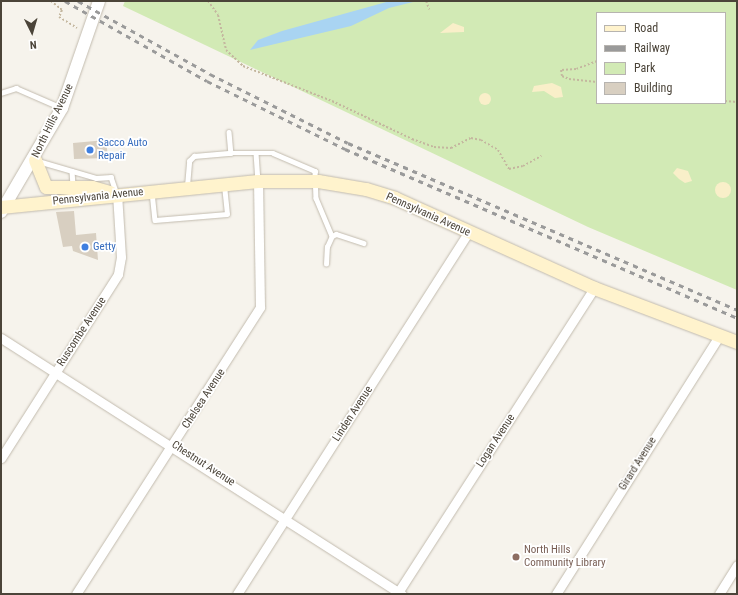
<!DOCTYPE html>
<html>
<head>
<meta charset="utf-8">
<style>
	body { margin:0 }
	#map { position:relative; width:738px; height:595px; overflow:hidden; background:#f6f3ec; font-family:"Roboto Condensed",sans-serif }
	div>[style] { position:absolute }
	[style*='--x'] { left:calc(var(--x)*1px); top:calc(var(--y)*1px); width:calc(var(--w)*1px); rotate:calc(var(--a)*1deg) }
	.green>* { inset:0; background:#d2eab5 }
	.sand>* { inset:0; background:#f9efc9 }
	.round { border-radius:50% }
	.water>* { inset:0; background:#a9d4f2 }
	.building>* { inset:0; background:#d8cfc1 }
	.path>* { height:2px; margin-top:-1px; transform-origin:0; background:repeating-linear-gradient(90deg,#c4b79f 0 2px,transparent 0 4px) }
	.roads { filter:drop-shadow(0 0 1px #c2bbae) drop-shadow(0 0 1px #c2bbae) }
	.service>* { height:4.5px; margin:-2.25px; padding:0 2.25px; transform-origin:2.25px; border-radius:2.25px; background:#fff }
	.minor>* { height:9px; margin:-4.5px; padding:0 4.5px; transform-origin:4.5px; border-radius:4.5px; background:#fff }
	.tertiary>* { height:12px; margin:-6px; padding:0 6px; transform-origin:6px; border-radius:6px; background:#fff }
	.secondary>* { height:13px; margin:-6.5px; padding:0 6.5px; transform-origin:6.5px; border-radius:6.5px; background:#fff3cd }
	.rail>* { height:3px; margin-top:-1.5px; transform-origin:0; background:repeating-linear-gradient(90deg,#9a9a9a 0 5px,transparent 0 10px) }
	.dots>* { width:11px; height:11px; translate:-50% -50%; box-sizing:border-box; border:2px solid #fff; border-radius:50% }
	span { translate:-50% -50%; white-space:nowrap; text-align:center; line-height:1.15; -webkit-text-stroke:3.5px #fff; paint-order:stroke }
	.street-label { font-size:11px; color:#4b4439 }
	.shop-label { font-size:11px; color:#366cbe }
	.left { translate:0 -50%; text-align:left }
	.education-label { font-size:11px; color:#785e54 }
	.frame { position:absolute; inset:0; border:2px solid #4b4439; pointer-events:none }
	.legend { position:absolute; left:596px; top:12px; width:130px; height:92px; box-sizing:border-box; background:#fff; border:1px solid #b7b4b0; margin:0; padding:5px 7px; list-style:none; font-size:12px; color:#4b4439 }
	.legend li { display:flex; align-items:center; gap:8px; height:20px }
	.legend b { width:20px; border:1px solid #b7b4b0 }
	.north { position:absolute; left:12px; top:12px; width:40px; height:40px; -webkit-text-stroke:3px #fff; paint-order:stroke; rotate:175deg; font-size:11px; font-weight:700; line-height:16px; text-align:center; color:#4b4439 }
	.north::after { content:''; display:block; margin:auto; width:14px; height:18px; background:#4b4439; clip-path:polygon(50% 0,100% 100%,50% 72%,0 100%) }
</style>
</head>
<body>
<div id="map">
	<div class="green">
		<div style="clip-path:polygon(evenodd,125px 1px,737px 1px,737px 290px,588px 227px,123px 6px,125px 1px,597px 13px,725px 13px,725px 103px,597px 103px,597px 13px)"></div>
	</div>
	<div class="sand">
		<div style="clip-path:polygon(453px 23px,464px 27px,464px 32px,440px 33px)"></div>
		<div style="clip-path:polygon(552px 83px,561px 87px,563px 97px,555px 98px,544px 91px,532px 92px,534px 86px)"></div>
		<div class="round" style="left:479px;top:93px;width:12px;height:12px"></div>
		<div style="clip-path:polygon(677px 168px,688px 171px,692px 181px,685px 183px,679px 179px,673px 173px)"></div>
		<div class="round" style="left:715px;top:182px;width:16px;height:16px"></div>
	</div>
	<div class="water">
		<div style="clip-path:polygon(390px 1px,417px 1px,389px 8px,351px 26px,250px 50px,258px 40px,282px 31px)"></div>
	</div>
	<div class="building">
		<div style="clip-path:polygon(106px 140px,108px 158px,74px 159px,73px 143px)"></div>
		<div style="clip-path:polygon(74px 211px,76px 235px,96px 233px,98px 260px,73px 251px,72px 246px,63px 247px,56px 212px)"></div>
	</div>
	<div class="path">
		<div style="--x:51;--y:1;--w:14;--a:39"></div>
		<div style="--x:62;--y:10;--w:8;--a:113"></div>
		<div style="--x:59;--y:17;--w:21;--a:31"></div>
		<div style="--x:208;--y:1;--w:17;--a:54"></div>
		<div style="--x:218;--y:15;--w:36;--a:77"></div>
		<div style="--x:226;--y:50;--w:23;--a:43"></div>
		<div style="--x:243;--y:66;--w:96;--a:21.5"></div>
		<div style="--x:332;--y:101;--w:89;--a:25.4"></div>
		<div style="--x:412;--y:139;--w:23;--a:20"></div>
		<div style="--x:434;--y:147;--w:17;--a:3"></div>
		<div style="--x:451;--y:148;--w:22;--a:-27"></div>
		<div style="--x:471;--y:138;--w:10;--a:11"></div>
		<div style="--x:481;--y:140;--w:20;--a:30"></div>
		<div style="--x:498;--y:150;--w:22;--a:60"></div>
		<div style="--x:509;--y:169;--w:14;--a:-12"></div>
		<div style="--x:426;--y:1;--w:9;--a:69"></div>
		<div style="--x:597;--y:61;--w:22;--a:159"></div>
		<div style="--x:576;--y:69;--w:15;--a:176"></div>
		<div style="--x:561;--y:70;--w:6;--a:81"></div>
		<div style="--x:562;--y:76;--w:8;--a:23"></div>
		<div style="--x:569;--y:79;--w:28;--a:6"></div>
		<div style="--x:725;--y:101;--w:12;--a:5"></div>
		<div style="--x:523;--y:166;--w:21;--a:-29"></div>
	</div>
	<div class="roads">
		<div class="service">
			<div style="--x:1;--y:93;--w:16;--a:-18"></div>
			<div style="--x:16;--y:88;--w:50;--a:23.5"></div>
			<div style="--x:229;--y:132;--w:21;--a:85"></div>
			<div style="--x:256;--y:153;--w:17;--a:0"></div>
			<div style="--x:273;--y:153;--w:46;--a:23.2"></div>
			<div style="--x:315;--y:171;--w:27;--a:88"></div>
			<div style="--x:316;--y:198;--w:41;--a:67.2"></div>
			<div style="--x:38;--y:161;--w:60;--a:16.3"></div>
			<div style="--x:96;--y:178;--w:15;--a:-4"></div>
			<div style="--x:111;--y:177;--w:18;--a:71"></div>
			<div style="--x:72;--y:171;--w:16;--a:86"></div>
			<div style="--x:187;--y:186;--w:25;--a:-85"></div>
			<div style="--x:189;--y:161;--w:7;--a:-45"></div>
			<div style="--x:194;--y:156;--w:37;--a:-5"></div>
			<div style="--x:231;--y:153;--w:25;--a:0"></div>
			<div style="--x:256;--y:153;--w:27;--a:86"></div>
			<div style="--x:152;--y:192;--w:28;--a:84"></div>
			<div style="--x:155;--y:220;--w:72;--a:-4.8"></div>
			<div style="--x:227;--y:214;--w:28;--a:-96"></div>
			<div style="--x:326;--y:264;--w:17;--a:-87"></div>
			<div style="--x:327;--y:247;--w:12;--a:-66"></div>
			<div style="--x:332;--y:236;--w:4;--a:-27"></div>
			<div style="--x:336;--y:234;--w:29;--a:18"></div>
		</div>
		<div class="minor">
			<div style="--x:1;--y:338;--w:476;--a:32.6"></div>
			<div style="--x:1;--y:458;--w:218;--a:-57.5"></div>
			<div style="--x:118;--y:274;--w:17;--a:-80"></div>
			<div style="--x:121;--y:257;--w:63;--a:-93.6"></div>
			<div style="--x:76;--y:594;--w:341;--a:-57.3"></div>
			<div style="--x:260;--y:307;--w:126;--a:-90.9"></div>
			<div style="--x:237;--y:594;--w:429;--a:-57.4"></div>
			<div style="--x:397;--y:594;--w:364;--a:-57.2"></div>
			<div style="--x:556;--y:594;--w:307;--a:-57.7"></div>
			<div style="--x:719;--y:594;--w:34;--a:-58"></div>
		</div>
		<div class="tertiary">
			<div style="--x:1;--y:212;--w:121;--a:-59.6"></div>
			<div style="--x:62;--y:108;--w:113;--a:-70.9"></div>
		</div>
		<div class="secondary">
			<div style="--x:35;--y:160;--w:29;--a:68"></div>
			<div style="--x:46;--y:187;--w:46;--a:0"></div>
			<div style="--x:92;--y:187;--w:19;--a:16"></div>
			<div style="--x:1;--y:207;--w:258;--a:-5.8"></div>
			<div style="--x:258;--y:181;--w:60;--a:0"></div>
			<div style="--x:318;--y:181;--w:49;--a:9.5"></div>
			<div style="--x:366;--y:189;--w:30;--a:17"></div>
			<div style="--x:395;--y:198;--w:218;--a:24.3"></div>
			<div style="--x:594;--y:288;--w:153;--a:20.7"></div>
		</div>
	</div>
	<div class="rail">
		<div style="--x:65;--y:1;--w:163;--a:29.4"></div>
		<div style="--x:207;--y:81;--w:154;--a:26.2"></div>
		<div style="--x:345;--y:149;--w:427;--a:23.3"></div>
		<div style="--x:78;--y:1;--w:151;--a:28.9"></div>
		<div style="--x:210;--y:74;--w:154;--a:26.6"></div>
		<div style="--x:348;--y:143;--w:423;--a:23.2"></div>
	</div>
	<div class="dots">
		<div style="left:90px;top:150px;background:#3f7fe0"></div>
		<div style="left:85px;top:247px;background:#3f7fe0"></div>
		<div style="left:516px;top:557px;background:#8d6e63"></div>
	</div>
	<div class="street-label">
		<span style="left:53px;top:121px;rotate:-64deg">North Hills Avenue</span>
		<span style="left:98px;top:197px;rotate:-6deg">Pennsylvania Avenue</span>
		<span style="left:428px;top:215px;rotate:24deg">Pennsylvania Avenue</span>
		<span style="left:82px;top:332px;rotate:-57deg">Ruscombe Avenue</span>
		<span style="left:204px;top:399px;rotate:-57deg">Chelsea Avenue</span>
		<span style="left:353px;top:414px;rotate:-57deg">Linden Avenue</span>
		<span style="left:496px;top:441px;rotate:-57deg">Logan Avenue</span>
		<span style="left:203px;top:464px;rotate:33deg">Chestnut Avenue</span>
		<span style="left:638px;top:464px;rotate:-58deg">Girard Avenue</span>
	</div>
	<div class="shop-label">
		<span class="left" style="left:98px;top:150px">Sacco Auto<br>Repair</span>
		<span class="left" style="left:93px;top:247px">Getty</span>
	</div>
	<div class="education-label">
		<span class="left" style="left:524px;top:557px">North Hills<br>Community Library</span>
	</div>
	<div class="frame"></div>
	<ul class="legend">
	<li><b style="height:5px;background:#fff3cd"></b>Road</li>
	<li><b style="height:5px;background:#9a9a9a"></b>Railway</li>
	<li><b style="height:11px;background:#d2eab5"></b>Park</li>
	<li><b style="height:11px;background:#d8cfc1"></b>Building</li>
	</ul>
	<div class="north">N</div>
</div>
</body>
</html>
